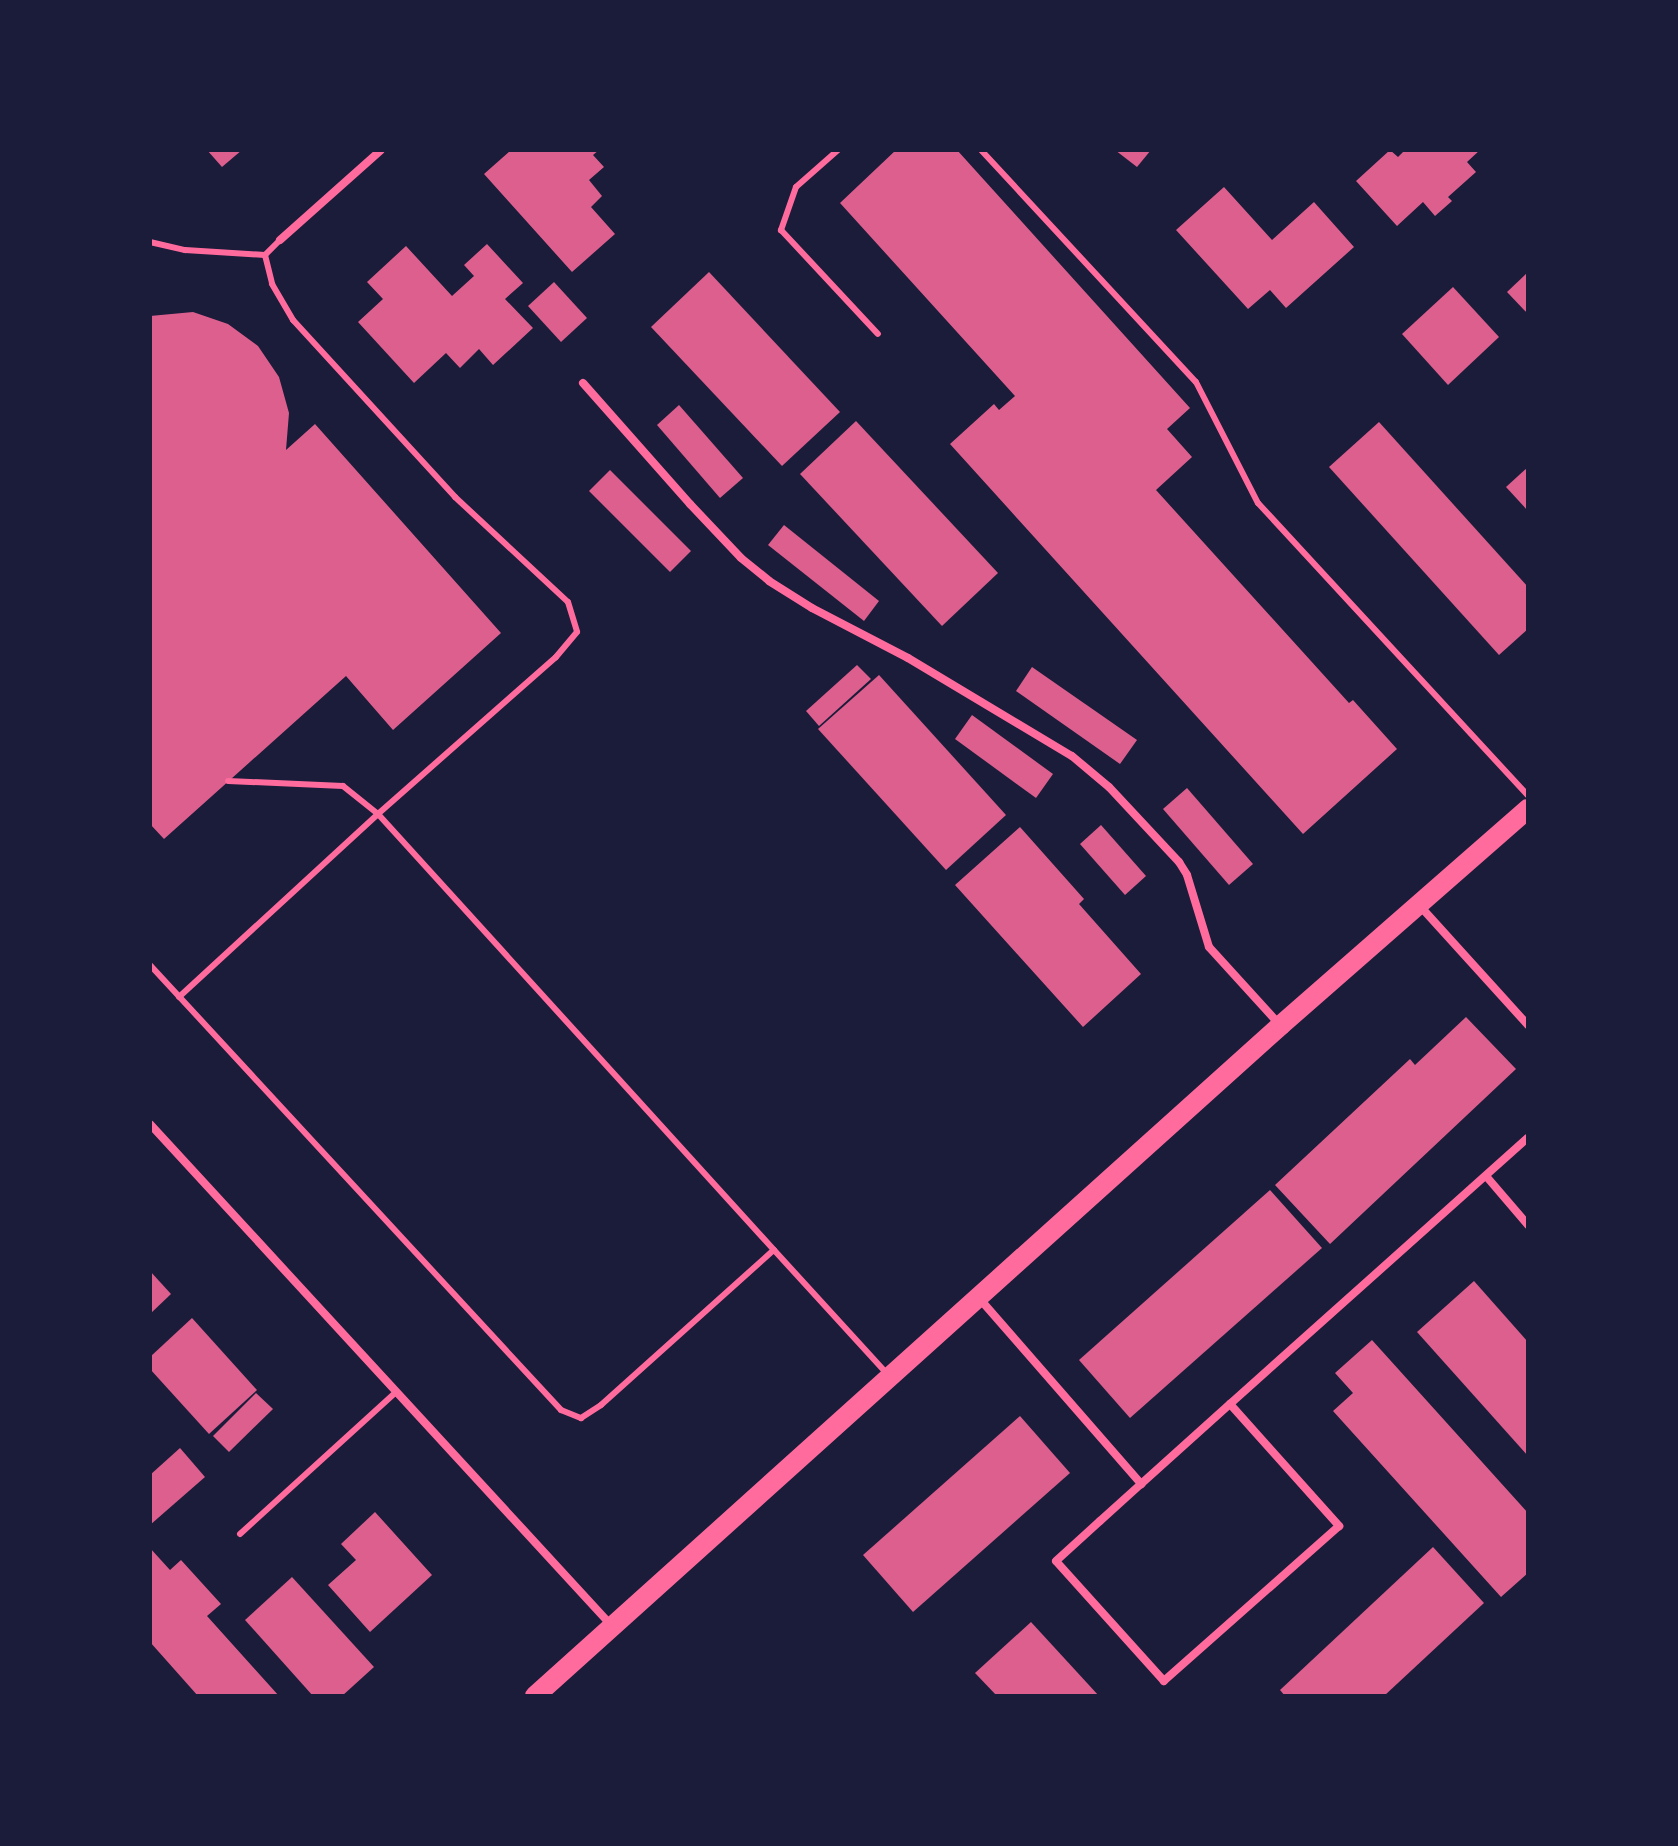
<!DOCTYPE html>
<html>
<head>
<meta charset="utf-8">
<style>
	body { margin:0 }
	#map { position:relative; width:1678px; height:1846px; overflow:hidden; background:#1b1b3a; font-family:Georgia,serif }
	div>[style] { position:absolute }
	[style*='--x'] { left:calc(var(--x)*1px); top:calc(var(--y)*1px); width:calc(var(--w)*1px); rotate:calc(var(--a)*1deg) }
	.building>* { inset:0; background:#dd5f8e }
	.service>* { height:6px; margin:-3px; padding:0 3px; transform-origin:3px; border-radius:3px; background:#ff6b9d }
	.minor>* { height:8px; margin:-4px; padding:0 4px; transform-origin:4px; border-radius:4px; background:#ff6b9d }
	.primary>* { height:20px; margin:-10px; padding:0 10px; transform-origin:10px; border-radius:10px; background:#ff6b9d }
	span { translate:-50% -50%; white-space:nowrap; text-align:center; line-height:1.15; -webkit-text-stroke:7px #1b1b3a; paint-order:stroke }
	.frame { position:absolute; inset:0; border:152px solid #1b1b3a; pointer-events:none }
</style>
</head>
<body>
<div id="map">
	<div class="building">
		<div style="clip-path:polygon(207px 150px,242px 150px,222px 167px)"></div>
		<div style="clip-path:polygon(511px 150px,599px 150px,593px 155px,604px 167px,589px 180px,602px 196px,591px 207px,615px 234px,572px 272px,484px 174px)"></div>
		<div style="clip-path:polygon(896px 150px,957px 150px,1190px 408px,1167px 429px,1192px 457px,1156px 490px,1349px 703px,1353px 700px,1397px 749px,1303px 834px,950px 444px,994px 404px,999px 410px,1015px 396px,840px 203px)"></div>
		<div style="clip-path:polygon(1115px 150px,1151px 150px,1137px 167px)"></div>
		<div style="clip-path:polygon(1390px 150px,1398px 157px,1405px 150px,1480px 150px,1467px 162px,1476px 172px,1448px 197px,1452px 201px,1435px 216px,1423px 202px,1397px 226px,1356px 181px)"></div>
		<div style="clip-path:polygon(1224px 187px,1272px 240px,1314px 202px,1354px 247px,1286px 308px,1270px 290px,1248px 309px,1176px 230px)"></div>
		<div style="clip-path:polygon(487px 244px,523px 283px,505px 299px,533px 328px,493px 365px,479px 349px,460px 368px,446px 353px,414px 383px,358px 322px,383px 299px,367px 282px,406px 246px,452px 296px,474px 276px,464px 265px)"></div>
		<div style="clip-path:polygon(709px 272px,840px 412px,782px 466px,651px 327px)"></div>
		<div style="clip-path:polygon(1528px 272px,1528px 314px,1507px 292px)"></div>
		<div style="clip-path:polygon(554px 282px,587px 318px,561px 342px,528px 306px)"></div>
		<div style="clip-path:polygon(1453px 287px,1499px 337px,1448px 385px,1402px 334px)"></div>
		<div style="clip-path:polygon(193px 312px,228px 324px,258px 346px,279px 377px,289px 413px,286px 450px,315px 424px,501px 633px,393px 730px,346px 676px,164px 839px,150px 824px,150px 316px)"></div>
		<div style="clip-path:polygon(679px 405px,743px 478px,720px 498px,657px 425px)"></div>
		<div style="clip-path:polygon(856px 421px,998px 573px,942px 626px,800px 474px)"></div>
		<div style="clip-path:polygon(1379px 422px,1528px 587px,1528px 629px,1499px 655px,1329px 467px)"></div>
		<div style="clip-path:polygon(1528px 467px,1528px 511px,1506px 487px)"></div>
		<div style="clip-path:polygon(610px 470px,691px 551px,670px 572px,589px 491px)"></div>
		<div style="clip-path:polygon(784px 525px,879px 601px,864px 621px,768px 545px)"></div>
		<div style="clip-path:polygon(857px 665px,871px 679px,819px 726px,806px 711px)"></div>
		<div style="clip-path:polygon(1032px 667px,1137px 740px,1120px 764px,1016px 691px)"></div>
		<div style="clip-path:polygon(879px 675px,1006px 815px,946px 870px,818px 729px)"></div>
		<div style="clip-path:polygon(972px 715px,1053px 774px,1036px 798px,955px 739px)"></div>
		<div style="clip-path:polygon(1187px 788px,1253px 864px,1229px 885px,1163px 809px)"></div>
		<div style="clip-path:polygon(1101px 825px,1146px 876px,1125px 895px,1080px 844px)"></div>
		<div style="clip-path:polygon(1020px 827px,1084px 899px,1079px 904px,1141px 974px,1083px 1027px,955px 885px)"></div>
		<div style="clip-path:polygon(1466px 1017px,1516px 1069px,1330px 1244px,1275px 1185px,1410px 1059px,1415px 1065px)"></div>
		<div style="clip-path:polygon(1270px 1190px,1322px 1248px,1130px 1418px,1079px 1360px)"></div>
		<div style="clip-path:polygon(150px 1271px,171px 1294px,150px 1314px)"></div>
		<div style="clip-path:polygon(1474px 1281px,1528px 1342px,1528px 1456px,1417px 1332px)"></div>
		<div style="clip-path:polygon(192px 1318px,257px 1390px,209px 1434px,150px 1369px,150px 1357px)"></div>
		<div style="clip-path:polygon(1372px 1340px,1528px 1513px,1528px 1573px,1501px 1597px,1333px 1411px,1353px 1393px,1335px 1373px)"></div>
		<div style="clip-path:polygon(256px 1393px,273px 1409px,229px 1452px,213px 1436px)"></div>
		<div style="clip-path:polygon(1020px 1416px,1070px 1473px,913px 1612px,863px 1555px)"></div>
		<div style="clip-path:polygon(180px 1448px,205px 1477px,150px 1525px,150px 1475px)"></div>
		<div style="clip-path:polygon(375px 1512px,432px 1575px,370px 1632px,328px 1585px,356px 1560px,341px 1544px)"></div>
		<div style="clip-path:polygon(1433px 1547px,1484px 1603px,1384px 1696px,1285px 1696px,1280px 1690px)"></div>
		<div style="clip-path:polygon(150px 1548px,170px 1570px,181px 1560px,221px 1604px,207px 1616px,279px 1696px,198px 1696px,150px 1642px)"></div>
		<div style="clip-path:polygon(292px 1577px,374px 1667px,342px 1696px,313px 1696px,245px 1620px)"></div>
		<div style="clip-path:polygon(1031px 1622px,1099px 1696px,997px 1696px,975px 1673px)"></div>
	</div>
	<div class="service">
		<div style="--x:838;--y:150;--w:56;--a:138.6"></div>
		<div style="--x:796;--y:187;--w:46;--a:109.2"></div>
		<div style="--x:781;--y:230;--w:142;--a:47"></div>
		<div style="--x:981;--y:150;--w:316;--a:47.2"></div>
		<div style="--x:1196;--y:382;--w:136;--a:62.9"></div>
		<div style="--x:1258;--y:503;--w:398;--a:47.3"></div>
		<div style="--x:280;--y:240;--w:21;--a:135"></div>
		<div style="--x:265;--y:255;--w:30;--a:76"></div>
		<div style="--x:272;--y:284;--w:42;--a:59.7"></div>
		<div style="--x:293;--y:320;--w:240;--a:47.5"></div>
		<div style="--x:455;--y:497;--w:154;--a:42.9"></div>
		<div style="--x:568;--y:602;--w:31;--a:73"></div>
		<div style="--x:577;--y:632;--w:33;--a:130"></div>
		<div style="--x:556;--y:657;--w:237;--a:138.6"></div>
		<div style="--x:378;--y:814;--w:589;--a:47.75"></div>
		<div style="--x:150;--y:242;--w:36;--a:13"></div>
		<div style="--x:185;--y:250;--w:80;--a:3.6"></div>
		<div style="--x:150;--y:965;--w:606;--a:47.27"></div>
		<div style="--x:561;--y:1410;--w:22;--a:22"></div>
		<div style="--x:581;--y:1418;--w:24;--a:-33"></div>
		<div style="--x:601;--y:1405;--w:232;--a:-41.9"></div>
		<div style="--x:774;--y:1250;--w:169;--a:47.6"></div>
		<div style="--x:179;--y:997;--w:270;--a:-42.6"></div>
		<div style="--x:378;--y:814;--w:45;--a:-141.3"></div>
		<div style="--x:343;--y:786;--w:115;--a:-177.5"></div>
		<div style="--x:240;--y:1534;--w:211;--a:-42.3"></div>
	</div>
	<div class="minor">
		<div style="--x:280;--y:240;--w:135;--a:-41.7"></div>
		<div style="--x:583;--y:383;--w:162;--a:48.5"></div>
		<div style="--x:690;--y:504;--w:74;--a:46.6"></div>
		<div style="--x:741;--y:558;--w:36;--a:39"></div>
		<div style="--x:769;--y:581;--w:51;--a:32.1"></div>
		<div style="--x:812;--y:608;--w:108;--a:27.5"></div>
		<div style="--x:908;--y:658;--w:191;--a:30.9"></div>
		<div style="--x:1072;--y:756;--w:48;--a:40"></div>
		<div style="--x:1109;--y:787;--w:103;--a:47"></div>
		<div style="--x:1179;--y:862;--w:15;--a:58"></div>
		<div style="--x:1187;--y:875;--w:75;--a:73"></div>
		<div style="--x:1209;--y:947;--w:105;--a:47.7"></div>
		<div style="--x:1420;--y:906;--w:161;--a:47.8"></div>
		<div style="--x:150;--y:1124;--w:682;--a:47.38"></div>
		<div style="--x:1486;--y:1176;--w:65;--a:49.4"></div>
		<div style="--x:979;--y:1298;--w:247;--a:48.9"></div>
		<div style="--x:1230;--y:1404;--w:164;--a:48.2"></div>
		<div style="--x:1339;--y:1526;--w:234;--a:138.5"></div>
		<div style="--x:1164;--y:1681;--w:161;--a:-132"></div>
		<div style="--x:1056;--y:1561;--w:59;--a:-42.3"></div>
		<div style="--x:1100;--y:1521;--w:55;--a:-42.1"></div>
		<div style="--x:1141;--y:1484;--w:120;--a:-42"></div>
		<div style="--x:1230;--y:1404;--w:399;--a:-41.8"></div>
	</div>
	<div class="primary">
		<div style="--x:535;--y:1696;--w:1003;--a:-41.97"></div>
		<div style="--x:1281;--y:1025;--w:328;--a:-41.2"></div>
	</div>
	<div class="frame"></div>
</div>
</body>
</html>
